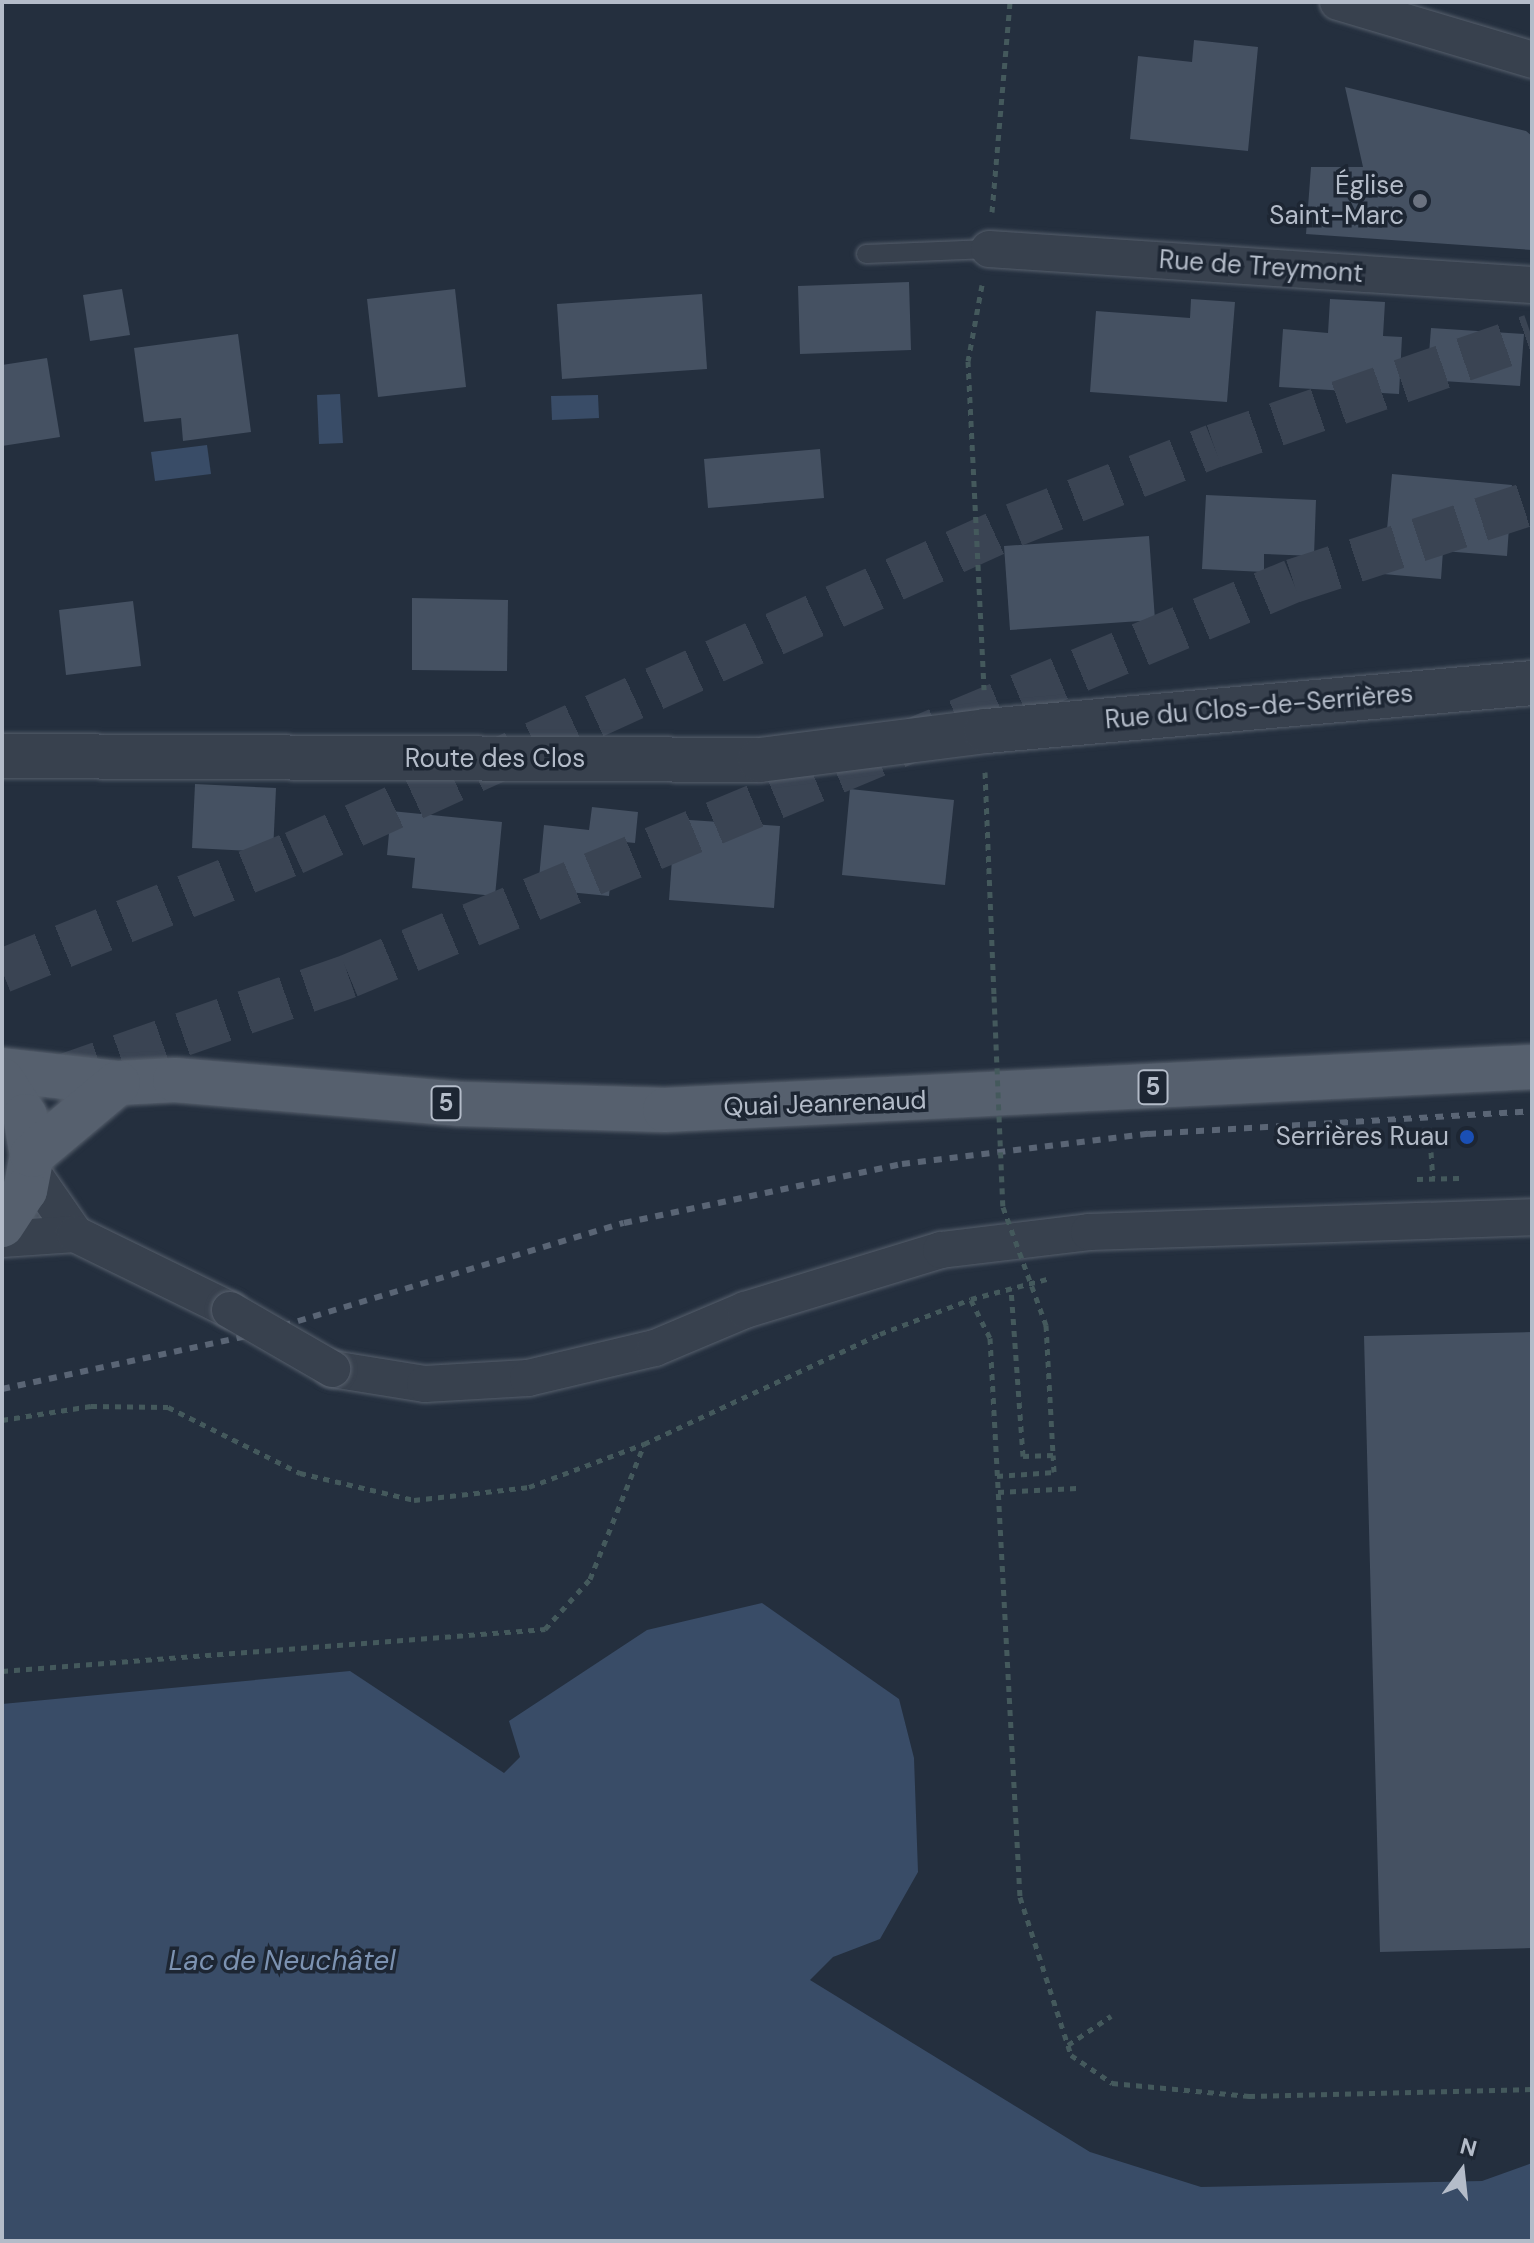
<!DOCTYPE html>
<html>
<head>
<meta charset="utf-8">
<style>
	body { margin:0 }
	#map { position:relative; width:1534px; height:2243px; overflow:hidden; background:#242f3e; font-family:"DM Sans",sans-serif }
	div>[style] { position:absolute }
	[style*='--x'] { left:calc(var(--x)*1px); top:calc(var(--y)*1px); width:calc(var(--w)*1px); rotate:calc(var(--a)*1deg) }
	.water>* { inset:0; background:#394c67 }
	.building>* { inset:0; background:#455162 }
	.motorway-tunnel>* { height:44px; margin-top:-22px; transform-origin:0; background:repeating-linear-gradient(90deg,#3a4453 0 44px,transparent 0 66px) }
	.path>* { height:5px; margin-top:-2.5px; transform-origin:0; background:repeating-linear-gradient(90deg,#44595c 0 6px,transparent 0 12px) }
	.roads { filter:drop-shadow(0 0 2px #565f6c) drop-shadow(0 0 2px #565f6c) }
	.service>* { height:18px; margin:-9px; padding:0 9px; transform-origin:9px; border-radius:9px; background:#38414e }
	.minor>* { height:36px; margin:-18px; padding:0 18px; transform-origin:18px; border-radius:18px; background:#38414e }
	.tertiary>* { height:44px; margin:-22px; padding:0 22px; transform-origin:22px; border-radius:22px; background:#38414e }
	.primary>* { height:44px; margin:-22px; padding:0 22px; transform-origin:22px; border-radius:22px; background:#56606e }
	.rail>* { height:6px; margin-top:-3px; transform-origin:0; background:repeating-linear-gradient(90deg,#5a6575 0 8px,transparent 0 16px) }
	.path-bridge>* { height:5px; margin-top:-2.5px; transform-origin:0; background:repeating-linear-gradient(90deg,#44595c 0 6px,transparent 0 12px) }
	.bridges { filter:drop-shadow(0 0 2px #565f6c) drop-shadow(0 0 2px #565f6c) }
	.minor-bridge>* { height:36px; margin:-18px; padding:0 18px; transform-origin:18px; border-radius:18px; background:#38414e }
	.dots>* { width:22px; height:22px; translate:-50% -50%; box-sizing:border-box; border:4px solid #1d2633; border-radius:50% }
	span { translate:-50% -50%; white-space:nowrap; text-align:center; line-height:1.15; -webkit-text-stroke:7px #1d2633; paint-order:stroke }
	.shield-label span { padding:2px 6px; background:#1d2633; border:2px solid; border-radius:6px; -webkit-text-stroke-width:0 }
	.shield-label { font-size:24px; color:#b4bcc9; font-weight:700 }
	.poi-label { font-size:26px; color:#b4bcc9 }
	.right { translate:-100% -50%; text-align:right }
	.street-label { font-size:26px; color:#b4bcc9 }
	.water-label { font-size:28px; color:#7c92b1; font-style:italic }
	.frame { position:absolute; inset:0; border:4px solid #b4bcc9; pointer-events:none }
	.north { position:absolute; left:1422px; top:2131px; width:80px; height:80px; -webkit-text-stroke:6px #1d2633; paint-order:stroke; rotate:15deg; font-size:22px; font-weight:700; line-height:32px; text-align:center; color:#b4bcc9 }
	.north::after { content:''; display:block; margin:auto; width:28px; height:36px; background:#b4bcc9; clip-path:polygon(50% 0,100% 100%,50% 72%,0 100%) }
</style>
</head>
<body>
<div id="map">
	<div class="water">
		<div style="clip-path:polygon(340px 394px,343px 443px,319px 444px,317px 395px)"></div>
		<div style="clip-path:polygon(598px 395px,599px 418px,552px 420px,551px 396px)"></div>
		<div style="clip-path:polygon(207px 445px,211px 474px,155px 481px,151px 452px)"></div>
		<div style="clip-path:polygon(762px 1603px,899px 1699px,914px 1758px,918px 1872px,880px 1939px,833px 1957px,810px 1980px,1090px 2152px,1201px 2187px,1482px 2181px,1532px 2163px,1532px 2241px,2px 2241px,2px 1704px,350px 1671px,504px 1773px,520px 1757px,509px 1721px,647px 1630px)"></div>
	</div>
	<div class="building">
		<div style="clip-path:polygon(1194px 40px,1258px 47px,1248px 151px,1130px 139px,1138px 56px,1192px 62px)"></div>
		<div style="clip-path:polygon(1345px 87px,1526px 131px,1532px 136px,1532px 250px,1306px 234px,1311px 167px,1363px 167px)"></div>
		<div style="clip-path:polygon(909px 282px,911px 350px,800px 354px,798px 286px)"></div>
		<div style="clip-path:polygon(122px 289px,130px 335px,90px 341px,83px 295px)"></div>
		<div style="clip-path:polygon(455px 289px,466px 387px,378px 397px,367px 299px)"></div>
		<div style="clip-path:polygon(702px 294px,707px 369px,562px 379px,557px 304px)"></div>
		<div style="clip-path:polygon(1191px 299px,1235px 302px,1227px 402px,1090px 392px,1096px 311px,1190px 318px)"></div>
		<div style="clip-path:polygon(1330px 299px,1385px 302px,1383px 336px,1402px 337px,1399px 394px,1279px 387px,1283px 329px,1328px 333px)"></div>
		<div style="clip-path:polygon(1431px 328px,1524px 334px,1520px 386px,1427px 380px)"></div>
		<div style="clip-path:polygon(238px 334px,251px 432px,183px 441px,181px 418px,144px 422px,134px 348px)"></div>
		<div style="clip-path:polygon(47px 358px,60px 437px,2px 446px,2px 365px)"></div>
		<div style="clip-path:polygon(820px 449px,824px 498px,708px 508px,704px 459px)"></div>
		<div style="clip-path:polygon(1392px 474px,1512px 485px,1507px 556px,1443px 551px,1441px 579px,1383px 574px)"></div>
		<div style="clip-path:polygon(1206px 495px,1316px 500px,1314px 556px,1264px 554px,1264px 572px,1202px 569px)"></div>
		<div style="clip-path:polygon(1149px 536px,1155px 620px,1010px 630px,1004px 546px)"></div>
		<div style="clip-path:polygon(412px 598px,508px 600px,507px 671px,412px 670px)"></div>
		<div style="clip-path:polygon(133px 601px,141px 666px,66px 675px,59px 610px)"></div>
		<div style="clip-path:polygon(195px 784px,276px 788px,273px 852px,192px 848px)"></div>
		<div style="clip-path:polygon(850px 789px,954px 800px,945px 885px,842px 875px)"></div>
		<div style="clip-path:polygon(592px 807px,638px 812px,635px 843px,615px 841px,609px 896px,538px 889px,544px 825px,589px 830px)"></div>
		<div style="clip-path:polygon(391px 811px,502px 822px,495px 896px,412px 888px,415px 858px,387px 855px)"></div>
		<div style="clip-path:polygon(675px 819px,780px 826px,774px 908px,669px 900px)"></div>
		<div style="clip-path:polygon(1532px 1332px,1532px 1948px,1380px 1952px,1364px 1336px)"></div>
	</div>
	<div class="motorway-tunnel">
		<div style="--x:2;--y:971;--w:315;--a:-22"></div>
		<div style="--x:294;--y:853;--w:791;--a:-24.49"></div>
		<div style="--x:1014;--y:525;--w:215;--a:-21.6"></div>
		<div style="--x:1214;--y:446;--w:336;--a:-19.1"></div>
		<div style="--x:58;--y:1078;--w:308;--a:-19.3"></div>
		<div style="--x:349;--y:976;--w:1023;--a:-22.71"></div>
		<div style="--x:1293;--y:581;--w:251;--a:-18.1"></div>
	</div>
	<div class="path">
		<div style="--x:992;--y:212;--w:211;--a:-85.1"></div>
		<div style="--x:982;--y:285;--w:77;--a:100.4"></div>
		<div style="--x:968;--y:361;--w:329;--a:87.2"></div>
		<div style="--x:985;--y:772;--w:224;--a:87.7"></div>
		<div style="--x:1431;--y:1152;--w:26;--a:86"></div>
		<div style="--x:1417;--y:1179;--w:42;--a:-1.4"></div>
		<div style="--x:971;--y:1300;--w:42;--a:63.4"></div>
		<div style="--x:990;--y:1338;--w:560;--a:86.93"></div>
		<div style="--x:1020;--y:1897;--w:166;--a:72.1"></div>
		<div style="--x:1071;--y:2055;--w:50;--a:34.3"></div>
		<div style="--x:1112;--y:2083;--w:138;--a:5.4"></div>
		<div style="--x:1249;--y:2096;--w:283;--a:-1.4"></div>
		<div style="--x:2;--y:1420;--w:90;--a:-8.9"></div>
		<div style="--x:91;--y:1406;--w:77;--a:0.7"></div>
		<div style="--x:168;--y:1407;--w:148;--a:26.6"></div>
		<div style="--x:300;--y:1473;--w:117;--a:13.3"></div>
		<div style="--x:414;--y:1500;--w:116;--a:-6.4"></div>
		<div style="--x:529;--y:1487;--w:123;--a:-20.5"></div>
		<div style="--x:644;--y:1444;--w:260;--a:-25"></div>
		<div style="--x:880;--y:1334;--w:97;--a:-21"></div>
		<div style="--x:971;--y:1299;--w:83;--a:-14.7"></div>
		<div style="--x:997;--y:1476;--w:57;--a:-4"></div>
		<div style="--x:1054;--y:1472;--w:17;--a:-93"></div>
		<div style="--x:1053;--y:1455;--w:30;--a:178"></div>
		<div style="--x:1023;--y:1456;--w:168;--a:-94.1"></div>
		<div style="--x:998;--y:1492;--w:79;--a:-2.9"></div>
		<div style="--x:2;--y:1671;--w:545;--a:-4.42"></div>
		<div style="--x:545;--y:1629;--w:67;--a:-48"></div>
		<div style="--x:590;--y:1579;--w:144;--a:-68.1"></div>
		<div style="--x:1068;--y:2045;--w:52;--a:-34"></div>
	</div>
	<div class="roads">
		<div class="service">
			<div style="--x:866;--y:254;--w:123;--a:-2.3"></div>
		</div>
		<div class="minor">
			<div style="--x:1338;--y:2;--w:202;--a:16.6"></div>
			<div style="--x:989;--y:249;--w:544;--a:3.79"></div>
			<div style="--x:30;--y:1169;--w:79;--a:55.3"></div>
			<div style="--x:2;--y:1239;--w:73;--a:-3.9"></div>
			<div style="--x:75;--y:1234;--w:173;--a:26.1"></div>
			<div style="--x:332;--y:1369;--w:94;--a:9.2"></div>
			<div style="--x:425;--y:1384;--w:103;--a:-3.3"></div>
			<div style="--x:528;--y:1378;--w:130;--a:-13.3"></div>
			<div style="--x:655;--y:1348;--w:98;--a:-22.9"></div>
			<div style="--x:745;--y:1310;--w:205;--a:-17"></div>
			<div style="--x:941;--y:1250;--w:149;--a:-6.9"></div>
			<div style="--x:1089;--y:1232;--w:443;--a:-1.9"></div>
		</div>
		<div class="tertiary">
			<div style="--x:2;--y:756;--w:758;--a:0.3"></div>
			<div style="--x:760;--y:760;--w:228;--a:-7.3"></div>
			<div style="--x:986;--y:731;--w:548;--a:-5.02"></div>
		</div>
		<div class="primary">
			<div style="--x:2;--y:1070;--w:117;--a:6.4"></div>
			<div style="--x:118;--y:1083;--w:57;--a:-3"></div>
			<div style="--x:175;--y:1080;--w:287;--a:4.8"></div>
			<div style="--x:461;--y:1104;--w:204;--a:1.7"></div>
			<div style="--x:665;--y:1110;--w:868;--a:-2.84"></div>
			<div style="--x:2;--y:1080;--w:43;--a:57.4"></div>
			<div style="--x:25;--y:1116;--w:40;--a:80"></div>
			<div style="--x:32;--y:1155;--w:36;--a:101"></div>
			<div style="--x:25;--y:1190;--w:42;--a:123.3"></div>
			<div style="--x:32;--y:1155;--w:112;--a:-39.9"></div>
		</div>
	</div>
	<div class="rail">
		<div style="--x:2;--y:1389;--w:256;--a:-12.2"></div>
		<div style="--x:252;--y:1335;--w:388;--a:-16.8"></div>
		<div style="--x:624;--y:1223;--w:284;--a:-12"></div>
		<div style="--x:902;--y:1164;--w:248;--a:-7"></div>
		<div style="--x:1148;--y:1134;--w:385;--a:-3.4"></div>
	</div>
	<div class="path-bridge">
		<div style="--x:994;--y:996;--w:211;--a:87.6"></div>
		<div style="--x:1003;--y:1207;--w:126;--a:70"></div>
		<div style="--x:1046;--y:1325;--w:130;--a:86.9"></div>
	</div>
	<div class="bridges">
		<div class="minor-bridge">
			<div style="--x:230;--y:1310;--w:118;--a:30"></div>
		</div>
	</div>
	<div class="dots">
		<div style="left:1420px;top:201px;background:#6b7280"></div>
		<div style="left:1467px;top:1137px;background:#1a4fb4"></div>
	</div>
	<div class="shield-label">
		<span style="left:1153px;top:1087px">5</span>
		<span style="left:446px;top:1103px">5</span>
	</div>
	<div class="poi-label">
		<span class="right" style="left:1404px;top:201px">Église<br>Saint-Marc</span>
		<span class="right" style="left:1449px;top:1137px">Serrières Ruau</span>
	</div>
	<div class="street-label">
		<span style="left:1261px;top:267px;rotate:4deg">Rue de Treymont</span>
		<span style="left:1259px;top:707px;rotate:-5deg">Rue du Clos-de-Serrières</span>
		<span style="left:495px;top:759px">Route des Clos</span>
		<span style="left:825px;top:1104px;rotate:-2deg">Quai Jeanrenaud</span>
	</div>
	<div class="water-label">
		<span style="left:282px;top:1961px">Lac de Neuchâtel</span>
	</div>
	<div class="frame"></div>
	<div class="north">N</div>
</div>
</body>
</html>
